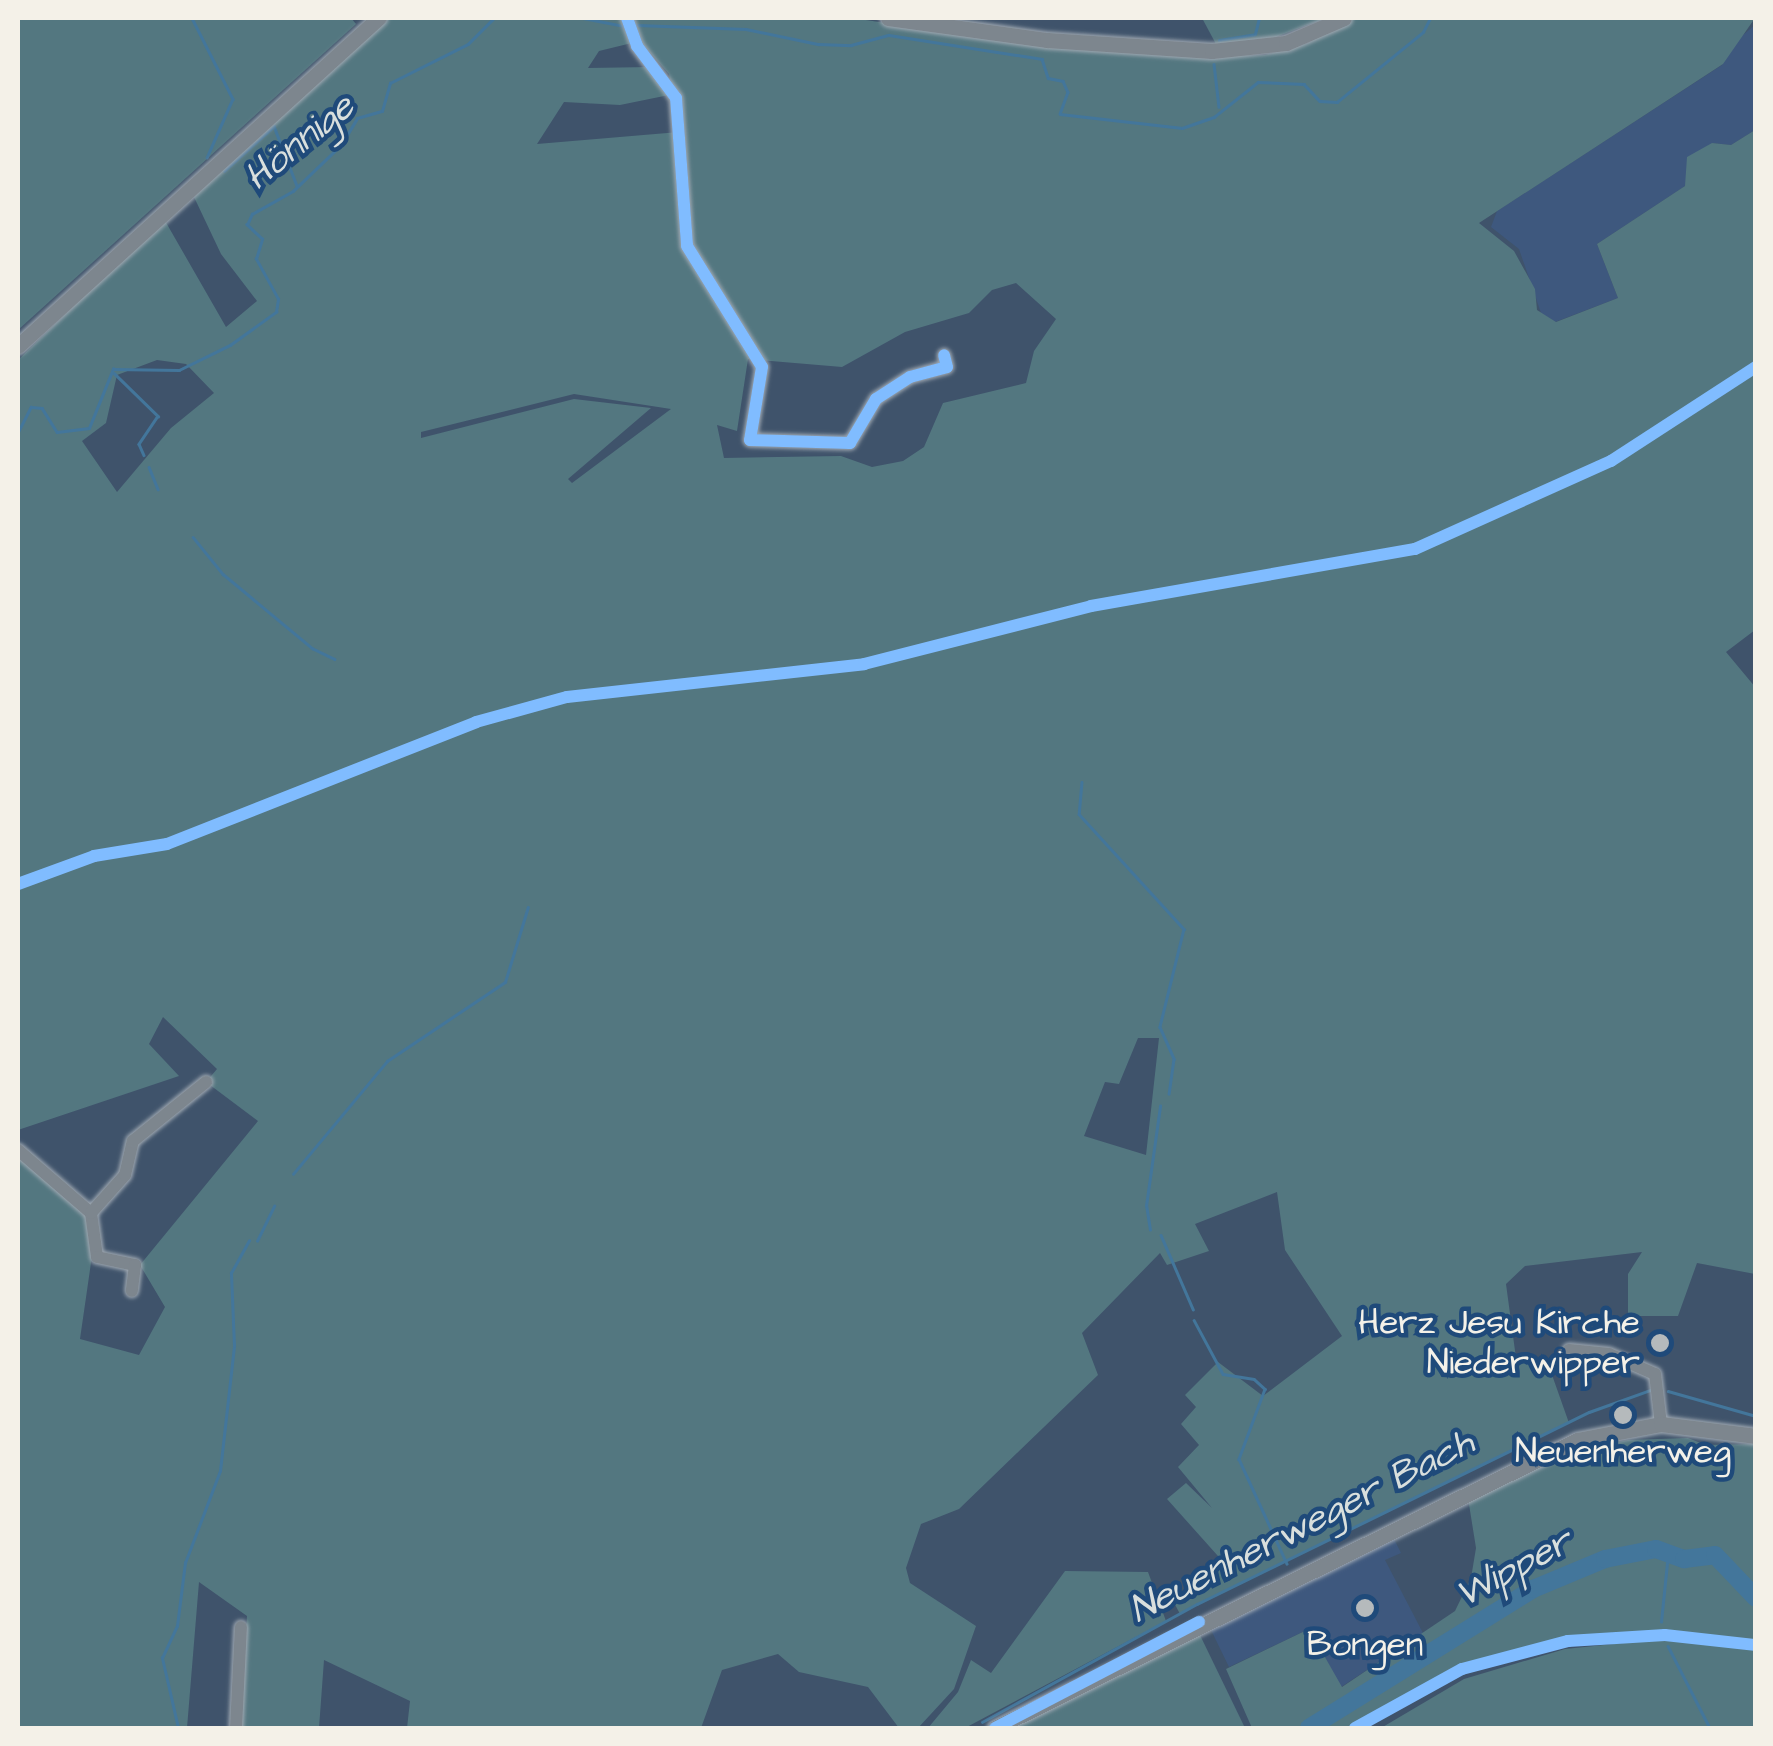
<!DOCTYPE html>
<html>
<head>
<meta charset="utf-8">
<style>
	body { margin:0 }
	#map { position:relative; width:1773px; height:1746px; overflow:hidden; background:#3f536b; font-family:"Architects Daughter",sans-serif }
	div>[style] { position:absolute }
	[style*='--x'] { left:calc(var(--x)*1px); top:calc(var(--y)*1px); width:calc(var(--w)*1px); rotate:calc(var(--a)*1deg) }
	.built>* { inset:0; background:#3e587e }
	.green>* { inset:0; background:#537780 }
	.stream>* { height:2.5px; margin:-1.25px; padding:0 1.25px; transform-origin:1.25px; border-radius:1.25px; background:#43769b }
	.river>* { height:18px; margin:-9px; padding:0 9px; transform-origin:9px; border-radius:9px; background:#43769b }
	.roads { filter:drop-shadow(0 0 2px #a0a9b2) drop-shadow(0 0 2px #a0a9b2) }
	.minor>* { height:12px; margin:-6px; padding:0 6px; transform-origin:6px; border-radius:6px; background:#7d868e }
	.major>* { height:15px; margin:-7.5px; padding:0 7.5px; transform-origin:7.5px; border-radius:7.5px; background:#7d868e }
	.cycleway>* { height:12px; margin:-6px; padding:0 6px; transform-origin:6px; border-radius:6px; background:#80bcff }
	.dots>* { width:28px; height:28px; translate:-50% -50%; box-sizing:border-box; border:5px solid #1f4a7a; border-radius:50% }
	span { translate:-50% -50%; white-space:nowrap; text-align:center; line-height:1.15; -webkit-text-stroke:9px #1f4a7a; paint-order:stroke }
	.poi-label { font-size:35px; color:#f4f1e8 }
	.right { translate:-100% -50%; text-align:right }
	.water-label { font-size:38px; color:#d9dfdd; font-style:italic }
	.frame { position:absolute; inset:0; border:20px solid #f4f1e8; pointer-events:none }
</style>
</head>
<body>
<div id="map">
	<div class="built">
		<div style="clip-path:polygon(1755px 25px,1755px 130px,1731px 145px,1712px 143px,1685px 186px,1597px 244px,1618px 298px,1555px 322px,1541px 313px,1519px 249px,1491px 227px,1497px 211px,1722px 65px,1732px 44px)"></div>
		<div style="clip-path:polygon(1393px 1537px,1401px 1553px,1385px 1560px,1423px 1633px,1341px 1687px,1309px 1629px,1229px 1667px,1211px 1630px)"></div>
	</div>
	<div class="green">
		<div style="clip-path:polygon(18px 18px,351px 18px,356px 24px,18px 330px)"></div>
		<div style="clip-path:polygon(evenodd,389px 18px,853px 18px,1048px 48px,1212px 57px,1265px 55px,1306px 44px,1354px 18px,1755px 18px,1723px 64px,1479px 223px,1514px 251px,1535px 289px,1537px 310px,1556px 322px,1618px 298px,1597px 244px,1685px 186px,1687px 157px,1712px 143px,1731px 145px,1755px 130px,1755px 367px,1691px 412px,1755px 370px,1755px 630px,1726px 652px,1756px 688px,1755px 1274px,1697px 1263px,1678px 1316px,1628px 1316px,1628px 1274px,1642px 1252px,1525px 1266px,1506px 1284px,1516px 1358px,1546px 1358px,1569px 1423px,1180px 1614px,1172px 1599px,1226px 1565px,1167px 1499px,1186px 1483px,1212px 1508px,1178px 1467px,1199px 1445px,1181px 1424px,1196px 1407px,1185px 1395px,1218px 1362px,1263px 1396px,1342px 1336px,1285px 1250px,1277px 1192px,1195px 1224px,1209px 1251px,1167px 1265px,1160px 1253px,1082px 1333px,1098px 1375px,959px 1509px,921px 1524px,906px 1568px,910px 1583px,976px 1626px,954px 1689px,918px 1728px,899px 1728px,868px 1687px,799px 1672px,778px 1654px,722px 1670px,701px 1728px,407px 1728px,410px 1701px,324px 1660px,319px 1728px,240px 1728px,247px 1616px,199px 1582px,187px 1728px,18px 1728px,18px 1155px,86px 1215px,93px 1249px,80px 1339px,139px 1355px,165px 1307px,140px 1265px,258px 1121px,206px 1082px,217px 1069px,163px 1017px,149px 1044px,179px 1076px,18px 1130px,18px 360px,164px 219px,226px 327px,257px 301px,221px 254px,194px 197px,389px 18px,640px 41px,669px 74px,679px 132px,537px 144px,564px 102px,620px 105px,669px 95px,651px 67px,588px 68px,599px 51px,640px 41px,389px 18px,1016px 283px,1056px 319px,1034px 351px,1026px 383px,943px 403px,924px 447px,903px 461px,872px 467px,841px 456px,724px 458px,717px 425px,737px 431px,748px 359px,842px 367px,905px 332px,969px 313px,992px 290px,1016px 283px,389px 18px,157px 360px,186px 364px,214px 393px,171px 428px,117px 492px,82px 441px,106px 423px,117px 375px,157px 360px,389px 18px,574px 394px,671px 409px,572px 483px,568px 479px,651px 408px,574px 399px,421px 438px,421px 432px,574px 394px,389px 18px,1138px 1038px,1159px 1038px,1146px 1155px,1084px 1136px,1105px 1082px,1119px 1084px,1138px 1038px)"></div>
		<div style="clip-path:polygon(1202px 18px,1326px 18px,1263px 42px,1217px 46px)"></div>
		<div style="clip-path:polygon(1688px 1438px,1706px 1445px,1755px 1444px,1755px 1642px,1665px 1631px,1569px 1638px,1456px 1667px,1349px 1728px,1252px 1728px,1226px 1669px,1309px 1629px,1342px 1687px,1455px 1611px,1471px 1578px,1476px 1548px,1468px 1498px,1565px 1453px,1628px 1440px)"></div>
		<div style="clip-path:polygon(1065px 1571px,1148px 1572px,1166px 1621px,965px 1728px,928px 1728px,958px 1692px,971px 1660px,991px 1673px)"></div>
		<div style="clip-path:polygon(1199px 1633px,1245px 1728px,1011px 1728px)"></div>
		<div style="clip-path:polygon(1662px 1639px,1755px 1649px,1755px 1728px,1381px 1728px,1464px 1679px,1565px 1649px)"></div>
	</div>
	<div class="stream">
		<div style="--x:192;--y:18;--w:91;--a:63.2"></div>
		<div style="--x:233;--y:99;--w:64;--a:113.8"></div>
		<div style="--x:583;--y:18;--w:42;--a:11"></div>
		<div style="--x:637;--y:25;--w:109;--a:2.1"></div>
		<div style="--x:746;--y:29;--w:74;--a:11.8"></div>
		<div style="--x:818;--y:44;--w:33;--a:2"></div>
		<div style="--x:851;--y:45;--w:39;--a:-15"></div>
		<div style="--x:889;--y:35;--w:155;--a:8.9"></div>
		<div style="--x:1042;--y:59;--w:20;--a:72"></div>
		<div style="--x:1048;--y:78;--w:15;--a:11"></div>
		<div style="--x:1063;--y:81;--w:12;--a:66"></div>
		<div style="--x:1068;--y:92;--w:23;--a:110"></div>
		<div style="--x:1060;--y:114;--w:123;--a:6.5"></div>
		<div style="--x:1182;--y:128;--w:34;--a:-19"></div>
		<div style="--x:1214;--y:117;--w:56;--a:-38.5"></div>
		<div style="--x:1258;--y:82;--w:46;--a:2.5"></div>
		<div style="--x:1304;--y:84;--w:23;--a:47"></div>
		<div style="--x:1320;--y:101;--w:17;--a:3"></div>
		<div style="--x:1337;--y:102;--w:111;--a:-39.1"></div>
		<div style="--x:1423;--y:32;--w:16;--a:-63"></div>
		<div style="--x:1219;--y:40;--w:36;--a:-9"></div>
		<div style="--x:1255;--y:34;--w:16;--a:-76"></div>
		<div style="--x:1214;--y:64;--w:43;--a:83.4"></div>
		<div style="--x:224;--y:171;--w:67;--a:-42"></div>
		<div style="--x:274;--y:126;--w:64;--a:69"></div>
		<div style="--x:114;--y:373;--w:62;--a:44.3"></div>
		<div style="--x:158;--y:416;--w:34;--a:124"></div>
		<div style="--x:139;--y:444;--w:12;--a:66"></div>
		<div style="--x:18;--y:432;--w:28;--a:-63"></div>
		<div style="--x:31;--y:407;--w:11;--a:5"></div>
		<div style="--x:42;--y:408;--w:28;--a:58"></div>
		<div style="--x:57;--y:432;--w:32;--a:-7"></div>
		<div style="--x:89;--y:428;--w:64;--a:-67.9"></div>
		<div style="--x:113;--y:369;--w:66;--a:0.9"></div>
		<div style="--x:179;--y:370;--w:57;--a:-26.1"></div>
		<div style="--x:230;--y:345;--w:57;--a:-35.7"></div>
		<div style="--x:276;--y:312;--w:13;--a:-81"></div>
		<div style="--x:278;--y:299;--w:46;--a:-118.8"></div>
		<div style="--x:256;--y:259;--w:21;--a:-73"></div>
		<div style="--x:262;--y:239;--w:21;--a:-137"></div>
		<div style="--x:247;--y:225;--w:12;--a:-66"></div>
		<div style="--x:252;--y:214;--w:47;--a:-29.3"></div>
		<div style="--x:293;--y:191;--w:66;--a:-43.8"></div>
		<div style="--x:341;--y:145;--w:31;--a:-59"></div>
		<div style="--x:357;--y:118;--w:26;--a:-16"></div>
		<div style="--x:382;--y:111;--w:29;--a:-74"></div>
		<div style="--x:390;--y:83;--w:87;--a:-26.6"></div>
		<div style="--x:468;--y:44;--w:37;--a:-45"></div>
		<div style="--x:149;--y:467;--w:24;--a:68"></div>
		<div style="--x:193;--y:537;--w:48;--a:51"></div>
		<div style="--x:223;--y:574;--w:116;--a:39.7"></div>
		<div style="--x:312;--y:648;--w:25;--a:26"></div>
		<div style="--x:1082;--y:782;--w:32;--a:95"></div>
		<div style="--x:1079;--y:814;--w:156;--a:47.6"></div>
		<div style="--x:1184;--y:929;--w:101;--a:103.8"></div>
		<div style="--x:1160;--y:1027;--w:35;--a:66"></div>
		<div style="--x:1174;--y:1059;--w:35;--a:98"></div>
		<div style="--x:293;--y:1174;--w:147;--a:-50.2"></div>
		<div style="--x:387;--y:1061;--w:142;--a:-33.8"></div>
		<div style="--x:505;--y:982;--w:78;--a:-73"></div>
		<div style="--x:1150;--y:1230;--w:24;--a:-99"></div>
		<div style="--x:1146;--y:1206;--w:101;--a:-82"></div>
		<div style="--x:1161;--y:1235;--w:81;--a:66.6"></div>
		<div style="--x:257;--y:1241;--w:39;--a:-64"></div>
		<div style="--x:1194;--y:1320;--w:61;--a:61.8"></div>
		<div style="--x:1223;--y:1374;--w:31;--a:9"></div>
		<div style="--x:1254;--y:1379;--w:15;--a:42"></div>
		<div style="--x:1265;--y:1389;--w:75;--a:110.4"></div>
		<div style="--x:1239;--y:1459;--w:115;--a:65.4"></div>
		<div style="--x:1668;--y:1391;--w:91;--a:15.9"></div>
		<div style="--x:1661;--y:1622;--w:69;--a:-84.2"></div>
		<div style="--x:1668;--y:1646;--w:92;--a:62.9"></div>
		<div style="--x:982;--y:1722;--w:245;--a:-28.8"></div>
		<div style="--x:1197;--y:1604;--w:436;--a:-26.1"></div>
		<div style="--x:1589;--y:1412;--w:65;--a:-19.8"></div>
		<div style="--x:178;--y:1728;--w:72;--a:-102.9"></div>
		<div style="--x:162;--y:1658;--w:35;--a:-65"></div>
		<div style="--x:177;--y:1626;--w:64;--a:-82.8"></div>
		<div style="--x:185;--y:1563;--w:98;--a:-69.2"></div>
		<div style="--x:220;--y:1471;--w:126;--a:-83.6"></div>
		<div style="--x:234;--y:1346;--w:73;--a:-92.4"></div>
		<div style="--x:231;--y:1273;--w:37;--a:-61"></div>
	</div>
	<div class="river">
		<div style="--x:1309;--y:1728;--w:264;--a:-31.8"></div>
		<div style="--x:1533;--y:1589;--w:78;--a:-22.6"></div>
		<div style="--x:1605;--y:1559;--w:52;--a:-11.1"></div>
		<div style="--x:1656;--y:1549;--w:30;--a:20"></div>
		<div style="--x:1684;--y:1559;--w:31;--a:-7"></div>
		<div style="--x:1715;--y:1555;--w:59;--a:46.4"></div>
	</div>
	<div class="roads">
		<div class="minor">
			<div style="--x:627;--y:18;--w:30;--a:70"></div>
			<div style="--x:637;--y:46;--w:65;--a:53.1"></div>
			<div style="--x:676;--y:98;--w:148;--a:85.7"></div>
			<div style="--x:687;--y:246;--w:142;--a:58.2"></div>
			<div style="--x:762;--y:367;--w:74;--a:99.3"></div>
			<div style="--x:750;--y:440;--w:100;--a:1.7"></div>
			<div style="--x:850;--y:443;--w:51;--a:-59.4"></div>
			<div style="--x:876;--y:399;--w:40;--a:-32.9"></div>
			<div style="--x:910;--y:377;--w:38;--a:-15"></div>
			<div style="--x:947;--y:367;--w:12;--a:-104"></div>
			<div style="--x:18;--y:1150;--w:96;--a:40.8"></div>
			<div style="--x:91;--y:1213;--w:44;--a:82.2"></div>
			<div style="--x:97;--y:1257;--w:39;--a:12"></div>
			<div style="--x:135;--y:1265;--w:26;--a:97"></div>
			<div style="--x:91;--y:1213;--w:51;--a:-48.2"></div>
			<div style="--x:125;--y:1175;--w:35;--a:-77"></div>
			<div style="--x:133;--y:1141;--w:94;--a:-38.9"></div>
			<div style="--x:1569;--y:1350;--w:40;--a:5.7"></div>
			<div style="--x:1609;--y:1354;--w:50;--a:23.5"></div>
			<div style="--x:1655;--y:1374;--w:50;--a:83.2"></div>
			<div style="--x:236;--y:1728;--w:101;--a:-87.2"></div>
		</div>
		<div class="major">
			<div style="--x:888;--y:18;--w:161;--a:7.9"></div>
			<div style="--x:1047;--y:40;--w:165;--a:3.8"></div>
			<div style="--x:1212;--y:51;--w:74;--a:-6.2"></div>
			<div style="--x:1286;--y:43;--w:63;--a:-23.3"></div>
			<div style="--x:18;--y:346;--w:488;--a:-42.3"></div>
			<div style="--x:995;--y:1728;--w:649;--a:-26.33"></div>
			<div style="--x:1577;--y:1440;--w:86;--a:-10.8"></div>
			<div style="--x:1661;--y:1424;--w:96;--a:7.2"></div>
		</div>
	</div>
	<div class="cycleway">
		<div style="--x:627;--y:18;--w:30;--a:70"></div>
		<div style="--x:637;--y:46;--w:65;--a:53.1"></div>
		<div style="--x:676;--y:98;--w:148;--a:85.7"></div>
		<div style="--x:687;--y:246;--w:142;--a:58.2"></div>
		<div style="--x:762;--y:367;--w:74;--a:99.3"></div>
		<div style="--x:750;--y:440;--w:100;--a:1.7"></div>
		<div style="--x:850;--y:443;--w:51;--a:-59.4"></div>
		<div style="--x:876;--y:399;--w:40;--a:-32.9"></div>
		<div style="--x:910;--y:377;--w:38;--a:-15"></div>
		<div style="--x:947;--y:367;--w:12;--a:-104"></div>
		<div style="--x:18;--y:884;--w:81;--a:-20.2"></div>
		<div style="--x:94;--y:856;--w:74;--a:-9.3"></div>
		<div style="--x:167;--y:844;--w:332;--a:-21.5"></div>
		<div style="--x:476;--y:722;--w:94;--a:-15.4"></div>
		<div style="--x:567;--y:697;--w:299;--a:-6.3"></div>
		<div style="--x:864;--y:664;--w:234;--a:-14.3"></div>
		<div style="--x:1091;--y:606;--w:329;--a:-10"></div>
		<div style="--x:1415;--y:549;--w:215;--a:-24.2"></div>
		<div style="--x:1611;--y:461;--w:173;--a:-33"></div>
		<div style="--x:995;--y:1728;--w:230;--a:-27.5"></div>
		<div style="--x:1355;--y:1728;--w:122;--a:-28.9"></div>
		<div style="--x:1462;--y:1669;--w:110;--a:-14.8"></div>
		<div style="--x:1568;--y:1641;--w:97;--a:-3.5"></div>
		<div style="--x:1665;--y:1635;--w:92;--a:6.3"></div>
	</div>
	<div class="dots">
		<div style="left:1660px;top:1343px;background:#b5babc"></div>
		<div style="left:1623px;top:1415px;background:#b5babc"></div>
		<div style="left:1365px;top:1608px;background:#b5babc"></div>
	</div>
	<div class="poi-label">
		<span class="right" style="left:1640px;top:1343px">Herz Jesu Kirche<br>Niederwipper</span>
		<span style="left:1623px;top:1452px">Neuenherweg</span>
		<span style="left:1365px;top:1645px">Bongen</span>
	</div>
	<div class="water-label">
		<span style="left:300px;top:143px;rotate:-39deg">Hönnige</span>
		<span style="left:1302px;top:1527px;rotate:-27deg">Neuenherweger Bach</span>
		<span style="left:1514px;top:1569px;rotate:-28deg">Wipper</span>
	</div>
	<div class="frame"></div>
</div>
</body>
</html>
